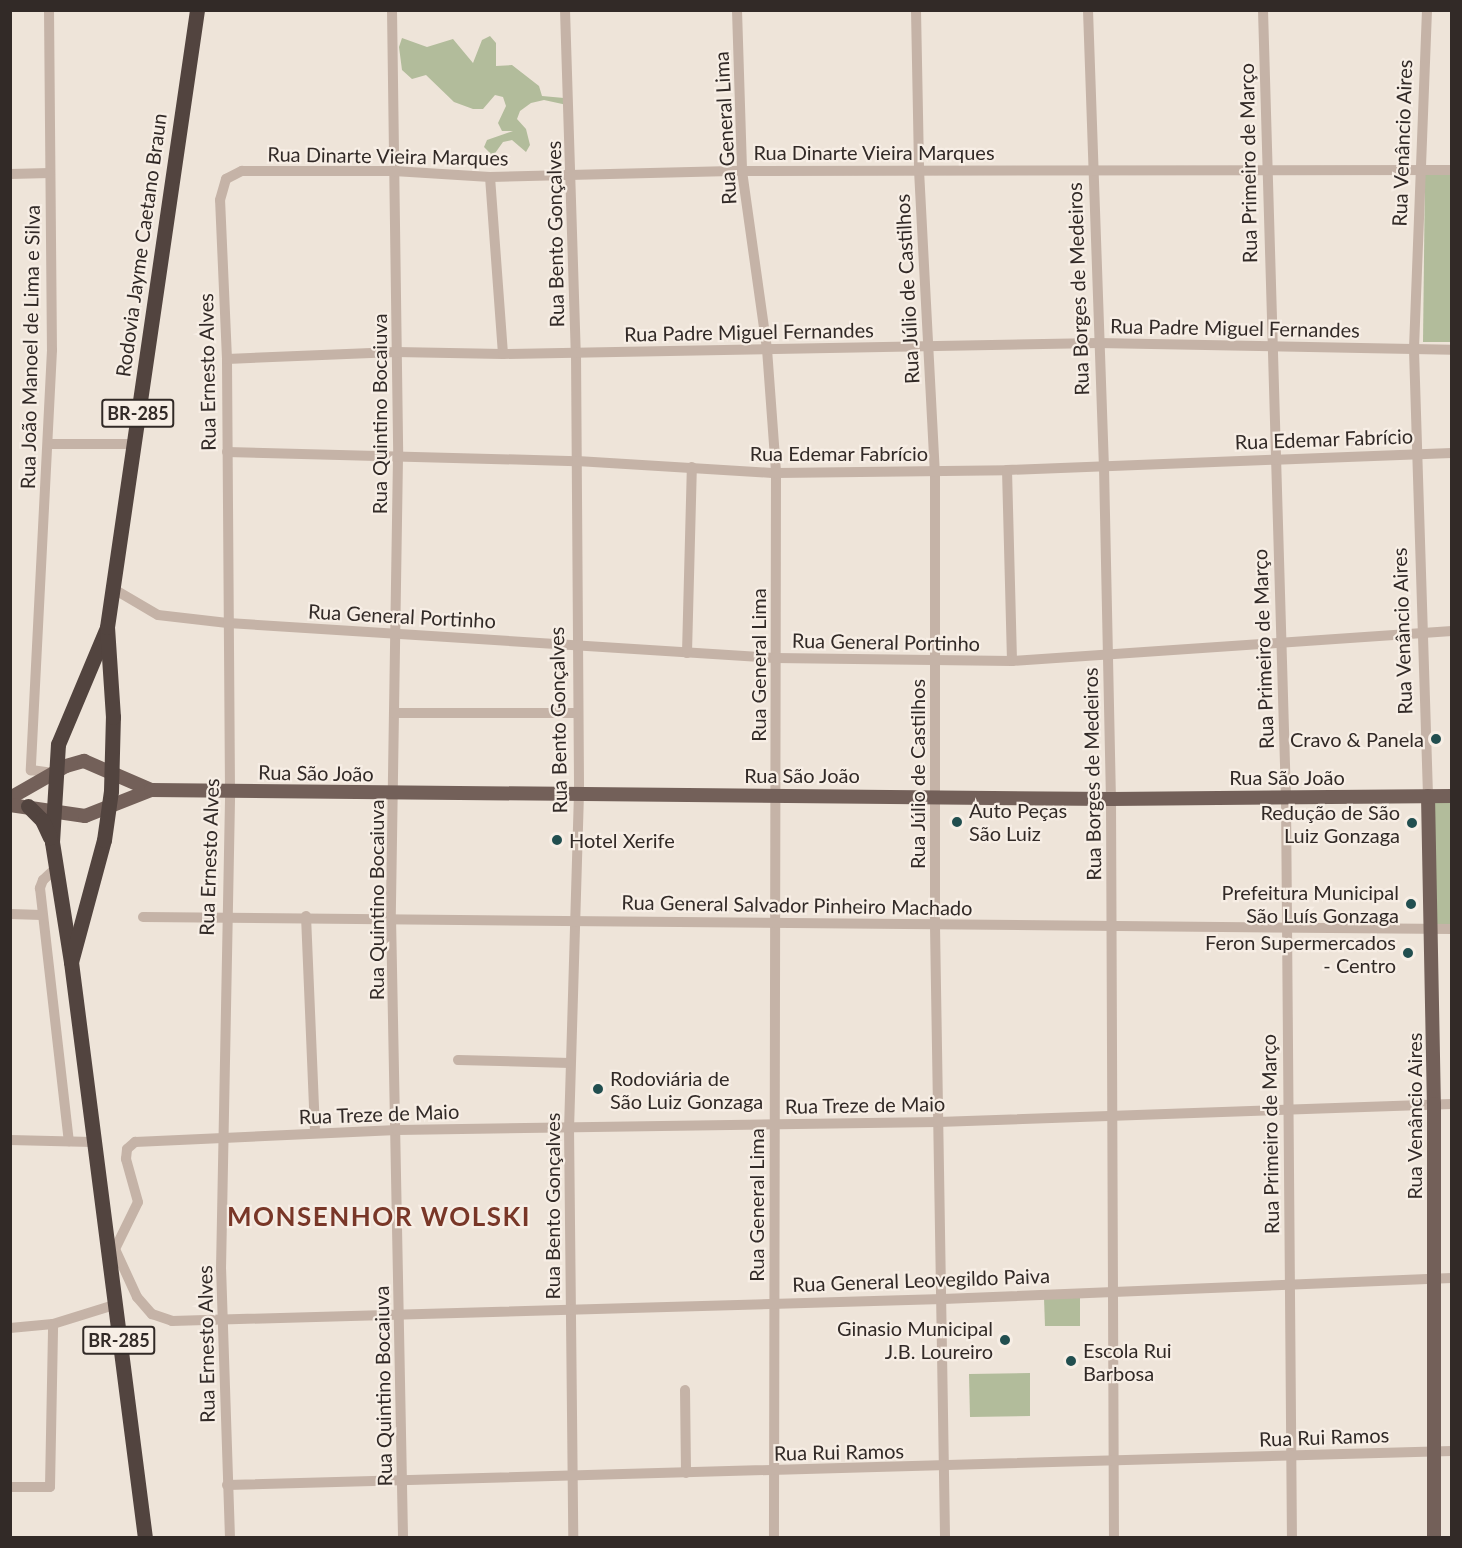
<!DOCTYPE html>
<html>
<head>
<meta charset="utf-8">
<style>
	body { margin:0 }
	#map { position:relative; width:1462px; height:1548px; overflow:hidden; background:#eee4d9; font-family:Lato,sans-serif }
	div>[style] { position:absolute }
	[style*='--x'] { left:calc(var(--x)*1px); top:calc(var(--y)*1px); width:calc(var(--w)*1px); rotate:calc(var(--a)*1deg) }
	.green>* { inset:0; background:#b2bc9b }
	.minor>* { height:10px; margin:-5px; padding:0 5px; transform-origin:5px; border-radius:5px; background:#c5b3a7 }
	.major>* { height:14px; margin:-7px; padding:0 7px; transform-origin:7px; border-radius:7px; background:#736059 }
	.highway>* { height:15px; margin:-7.5px; padding:0 7.5px; transform-origin:7.5px; border-radius:7.5px; background:#52443f }
	.dots>* { width:16px; height:16px; translate:-50% -50%; box-sizing:border-box; border:3px solid #f7eee5; border-radius:50% }
	span { translate:-50% -50%; white-space:nowrap; text-align:center; line-height:1.15; -webkit-text-stroke:4.5px #f7eee5; paint-order:stroke }
	.shield-label span { padding:2px 4px; background:#f7eee5; border:2px solid; border-radius:4px; -webkit-text-stroke-width:0 }
	.shield-label { font-size:18px; color:#322a27; font-weight:700 }
	.street-label { font-size:20px; color:#322a27 }
	.poi-label { font-size:20px; color:#322a27 }
	.right { translate:-100% -50%; text-align:right }
	.left { translate:0 -50%; text-align:left }
	.district-label { font-size:26px; color:#793728; font-weight:700; letter-spacing:1.5px }
	.frame { position:absolute; inset:0; border:12px solid #322a27; pointer-events:none }
</style>
</head>
<body>
<div id="map">
	<div class="green">
		<div style="clip-path:polygon(490px 36px,496px 43px,496px 66px,512px 65px,539px 86px,542px 96px,564px 98px,567px 105px,544px 100px,531px 103px,520px 111px,517px 119px,526px 129px,530px 145px,526px 152px,512px 140px,503px 142px,493px 156px,484px 147px,487px 140px,513px 131px,502px 131px,498px 123px,506px 106px,503px 97px,495px 95px,483px 109px,473px 109px,454px 102px,426px 75px,412px 79px,402px 70px,399px 47px,402px 38px,427px 47px,453px 39px,473px 63px,482px 40px)"></div>
		<div style="clip-path:polygon(1425px 174px,1451px 175px,1451px 342px,1423px 342px)"></div>
		<div style="clip-path:polygon(1432px 802px,1451px 802px,1451px 926px,1432px 925px)"></div>
		<div style="clip-path:polygon(1044px 1298px,1080px 1298px,1080px 1326px,1045px 1326px)"></div>
		<div style="clip-path:polygon(1030px 1373px,1030px 1416px,970px 1417px,969px 1374px)"></div>
	</div>
	<div class="minor">
		<div style="--x:49;--y:10;--w:340;--a:89.5"></div>
		<div style="--x:52;--y:350;--w:421;--a:92.9"></div>
		<div style="--x:31;--y:770;--w:22;--a:8"></div>
		<div style="--x:392;--y:10;--w:447;--a:89.2"></div>
		<div style="--x:398;--y:457;--w:460;--a:90.9"></div>
		<div style="--x:391;--y:917;--w:621;--a:88.89"></div>
		<div style="--x:565;--y:10;--w:343;--a:88.2"></div>
		<div style="--x:576;--y:353;--w:440;--a:89.6"></div>
		<div style="--x:579;--y:793;--w:334;--a:91.7"></div>
		<div style="--x:569;--y:1127;--w:411;--a:89.4"></div>
		<div style="--x:737;--y:10;--w:161;--a:88.2"></div>
		<div style="--x:742;--y:171;--w:180;--a:82"></div>
		<div style="--x:767;--y:349;--w:124;--a:85.8"></div>
		<div style="--x:776;--y:473;--w:1065;--a:90.11"></div>
		<div style="--x:916;--y:10;--w:160;--a:88.9"></div>
		<div style="--x:919;--y:170;--w:301;--a:87"></div>
		<div style="--x:935;--y:471;--w:455;--a:90"></div>
		<div style="--x:935;--y:926;--w:612;--a:89.06"></div>
		<div style="--x:1088;--y:10;--w:457;--a:88"></div>
		<div style="--x:1104;--y:467;--w:332;--a:88.8"></div>
		<div style="--x:1111;--y:799;--w:739;--a:89.77"></div>
		<div style="--x:1263;--y:10;--w:787;--a:88.33"></div>
		<div style="--x:1286;--y:797;--w:741;--a:89.54"></div>
		<div style="--x:1427;--y:10;--w:340;--a:92.2"></div>
		<div style="--x:1414;--y:350;--w:446;--a:88.2"></div>
		<div style="--x:10;--y:174;--w:40;--a:-1.4"></div>
		<div style="--x:490;--y:177;--w:177;--a:85.8"></div>
		<div style="--x:227;--y:359;--w:169;--a:-2.4"></div>
		<div style="--x:396;--y:352;--w:107;--a:1.1"></div>
		<div style="--x:503;--y:354;--w:595;--a:-1.06"></div>
		<div style="--x:1098;--y:343;--w:354;--a:1.1"></div>
		<div style="--x:49;--y:444;--w:84;--a:0"></div>
		<div style="--x:227;--y:452;--w:350;--a:1.5"></div>
		<div style="--x:577;--y:461;--w:199;--a:3.5"></div>
		<div style="--x:776;--y:473;--w:231;--a:-0.7"></div>
		<div style="--x:1007;--y:470;--w:445;--a:-2.2"></div>
		<div style="--x:1007;--y:470;--w:191;--a:88.5"></div>
		<div style="--x:112;--y:588;--w:53;--a:30.4"></div>
		<div style="--x:158;--y:615;--w:70;--a:6.5"></div>
		<div style="--x:228;--y:623;--w:548;--a:3.66"></div>
		<div style="--x:775;--y:658;--w:237;--a:0.7"></div>
		<div style="--x:1012;--y:661;--w:441;--a:-3.9"></div>
		<div style="--x:687;--y:653;--w:186;--a:-88.5"></div>
		<div style="--x:394;--y:713;--w:182;--a:0"></div>
		<div style="--x:56;--y:868;--w:18;--a:137"></div>
		<div style="--x:43;--y:880;--w:9;--a:111"></div>
		<div style="--x:40;--y:888;--w:255;--a:83.5"></div>
		<div style="--x:10;--y:914;--w:32;--a:2"></div>
		<div style="--x:306;--y:916;--w:217;--a:87.6"></div>
		<div style="--x:143;--y:917;--w:1309;--a:0.53"></div>
		<div style="--x:458;--y:1060;--w:112;--a:1.5"></div>
		<div style="--x:10;--y:1140;--w:82;--a:1.4"></div>
		<div style="--x:115;--y:1249;--w:52;--a:-63.9"></div>
		<div style="--x:138;--y:1202;--w:45;--a:-105.6"></div>
		<div style="--x:126;--y:1159;--w:10;--a:-84"></div>
		<div style="--x:127;--y:1149;--w:11;--a:-41"></div>
		<div style="--x:135;--y:1142;--w:262;--a:-2.6"></div>
		<div style="--x:397;--y:1130;--w:541;--a:-0.85"></div>
		<div style="--x:938;--y:1122;--w:514;--a:-2.01"></div>
		<div style="--x:109;--y:1250;--w:6;--a:-9"></div>
		<div style="--x:115;--y:1249;--w:53;--a:65.4"></div>
		<div style="--x:137;--y:1297;--w:23;--a:49"></div>
		<div style="--x:152;--y:1314;--w:21;--a:19"></div>
		<div style="--x:172;--y:1321;--w:771;--a:-1.63"></div>
		<div style="--x:943;--y:1299;--w:509;--a:-2.36"></div>
		<div style="--x:10;--y:1328;--w:43;--a:-5.3"></div>
		<div style="--x:53;--y:1324;--w:64;--a:-17.3"></div>
		<div style="--x:685;--y:1390;--w:83;--a:89.3"></div>
		<div style="--x:227;--y:1485;--w:1225;--a:-1.59"></div>
		<div style="--x:10;--y:1487;--w:40;--a:0"></div>
		<div style="--x:50;--y:1487;--w:163;--a:-88.9"></div>
		<div style="--x:230;--y:1538;--w:269;--a:-91.9"></div>
		<div style="--x:221;--y:1269;--w:478;--a:-88.9"></div>
		<div style="--x:230;--y:791;--w:432;--a:-90.4"></div>
		<div style="--x:227;--y:359;--w:159;--a:-92.5"></div>
		<div style="--x:220;--y:200;--w:22;--a:-74"></div>
		<div style="--x:226;--y:179;--w:18;--a:-27"></div>
		<div style="--x:242;--y:171;--w:152;--a:0"></div>
		<div style="--x:394;--y:171;--w:96;--a:3.6"></div>
		<div style="--x:490;--y:177;--w:252;--a:-1.4"></div>
		<div style="--x:742;--y:171;--w:710;--a:-0.08"></div>
	</div>
	<div class="major">
		<div style="--x:1428;--y:796;--w:308;--a:88.9"></div>
		<div style="--x:1434;--y:1104;--w:434;--a:90"></div>
		<div style="--x:10;--y:798;--w:64;--a:-29.7"></div>
		<div style="--x:66;--y:766;--w:19;--a:-16"></div>
		<div style="--x:84;--y:761;--w:73;--a:23.4"></div>
		<div style="--x:10;--y:805;--w:76;--a:8.3"></div>
		<div style="--x:85;--y:816;--w:71;--a:-21.5"></div>
		<div style="--x:151;--y:790;--w:960;--a:0.54"></div>
		<div style="--x:1111;--y:799;--w:341;--a:-0.5"></div>
	</div>
	<div class="highway">
		<div style="--x:106;--y:630;--w:124;--a:112.8"></div>
		<div style="--x:58;--y:744;--w:98;--a:93.5"></div>
		<div style="--x:52;--y:842;--w:121;--a:81"></div>
		<div style="--x:71;--y:962;--w:581;--a:82.68"></div>
		<div style="--x:28;--y:806;--w:20;--a:45"></div>
		<div style="--x:42;--y:820;--w:19;--a:65"></div>
		<div style="--x:71;--y:962;--w:126;--a:-74.9"></div>
		<div style="--x:104;--y:840;--w:49;--a:-81.9"></div>
		<div style="--x:111;--y:791;--w:74;--a:-88.5"></div>
		<div style="--x:113;--y:717;--w:90;--a:-93.8"></div>
		<div style="--x:107;--y:627;--w:624;--a:-81.7"></div>
	</div>
	<div class="dots">
		<div style="left:1436px;top:739px;background:#214e4f"></div>
		<div style="left:957px;top:822px;background:#214e4f"></div>
		<div style="left:1412px;top:823px;background:#214e4f"></div>
		<div style="left:557px;top:840px;background:#214e4f"></div>
		<div style="left:1411px;top:904px;background:#214e4f"></div>
		<div style="left:1408px;top:953px;background:#214e4f"></div>
		<div style="left:598px;top:1089px;background:#214e4f"></div>
		<div style="left:1005px;top:1340px;background:#214e4f"></div>
		<div style="left:1071px;top:1361px;background:#214e4f"></div>
	</div>
	<div class="shield-label">
		<span style="left:138px;top:413px">BR-285</span>
		<span style="left:119px;top:1340px">BR-285</span>
	</div>
	<div class="street-label">
		<span style="left:725px;top:128px;rotate:-93deg">Rua General Lima</span>
		<span style="left:1402px;top:143px;rotate:-88deg">Rua Venâncio Aires</span>
		<span style="left:874px;top:152px">Rua Dinarte Vieira Marques</span>
		<span style="left:388px;top:156px;rotate:1deg">Rua Dinarte Vieira Marques</span>
		<span style="left:1248px;top:163px;rotate:-91deg">Rua Primeiro de Março</span>
		<span style="left:555px;top:234px;rotate:-91deg">Rua Bento Gonçalves</span>
		<span style="left:141px;top:245px;rotate:-82deg">Rodovia Jayme Caetano Braun</span>
		<span style="left:907px;top:289px;rotate:-93deg">Rua Júlio de Castilhos</span>
		<span style="left:1078px;top:289px;rotate:-92deg">Rua Borges de Medeiros</span>
		<span style="left:1235px;top:328px;rotate:1deg">Rua Padre Miguel Fernandes</span>
		<span style="left:749px;top:332px;rotate:-1deg">Rua Padre Miguel Fernandes</span>
		<span style="left:30px;top:347px;rotate:-89deg">Rua João Manoel de Lima e Silva</span>
		<span style="left:207px;top:372px;rotate:-91deg">Rua Ernesto Alves</span>
		<span style="left:379px;top:414px;rotate:-90deg">Rua Quintino Bocaiuva</span>
		<span style="left:1324px;top:439px;rotate:-2deg">Rua Edemar Fabrício</span>
		<span style="left:839px;top:453px">Rua Edemar Fabrício</span>
		<span style="left:402px;top:616px;rotate:3deg">Rua General Portinho</span>
		<span style="left:1402px;top:631px;rotate:-92deg">Rua Venâncio Aires</span>
		<span style="left:886px;top:642px;rotate:1deg">Rua General Portinho</span>
		<span style="left:1263px;top:649px;rotate:-92deg">Rua Primeiro de Março</span>
		<span style="left:758px;top:665px;rotate:-90deg">Rua General Lima</span>
		<span style="left:558px;top:720px;rotate:-91deg">Rua Bento Gonçalves</span>
		<span style="left:316px;top:773px;rotate:1deg">Rua São João</span>
		<span style="left:917px;top:774px;rotate:-90deg">Rua Júlio de Castilhos</span>
		<span style="left:1092px;top:774px;rotate:-91deg">Rua Borges de Medeiros</span>
		<span style="left:802px;top:775px">Rua São João</span>
		<span style="left:1287px;top:777px">Rua São João</span>
		<span style="left:209px;top:857px;rotate:-88deg">Rua Ernesto Alves</span>
		<span style="left:376px;top:900px;rotate:-90deg">Rua Quintino Bocaiuva</span>
		<span style="left:797px;top:905px;rotate:1deg">Rua General Salvador Pinheiro Machado</span>
		<span style="left:865px;top:1105px;rotate:-1deg">Rua Treze de Maio</span>
		<span style="left:379px;top:1114px;rotate:-2deg">Rua Treze de Maio</span>
		<span style="left:1414px;top:1116px;rotate:-90deg">Rua Venâncio Aires</span>
		<span style="left:1270px;top:1134px;rotate:-91deg">Rua Primeiro de Março</span>
		<span style="left:756px;top:1205px;rotate:-90deg">Rua General Lima</span>
		<span style="left:552px;top:1206px;rotate:-90deg">Rua Bento Gonçalves</span>
		<span style="left:921px;top:1280px;rotate:-2deg">Rua General Leovegildo Paiva</span>
		<span style="left:206px;top:1344px;rotate:-91deg">Rua Ernesto Alves</span>
		<span style="left:383px;top:1386px;rotate:-91deg">Rua Quintino Bocaiuva</span>
		<span style="left:1324px;top:1437px;rotate:-2deg">Rua Rui Ramos</span>
		<span style="left:839px;top:1452px;rotate:-1deg">Rua Rui Ramos</span>
	</div>
	<div class="poi-label">
		<span class="right" style="left:1424px;top:739px">Cravo &amp; Panela</span>
		<span class="left" style="left:969px;top:822px">Auto Peças<br>São Luiz</span>
		<span class="right" style="left:1400px;top:824px">Redução de São<br>Luiz Gonzaga</span>
		<span class="left" style="left:569px;top:840px">Hotel Xerife</span>
		<span class="right" style="left:1399px;top:904px">Prefeitura Municipal<br>São Luís Gonzaga</span>
		<span class="right" style="left:1396px;top:954px">Feron Supermercados<br>- Centro</span>
		<span class="left" style="left:610px;top:1090px">Rodoviária de<br>São Luiz Gonzaga</span>
		<span class="right" style="left:993px;top:1340px">Ginasio Municipal<br>J.B. Loureiro</span>
		<span class="left" style="left:1083px;top:1362px">Escola Rui<br>Barbosa</span>
	</div>
	<div class="district-label">
		<span style="left:379px;top:1217px">MONSENHOR WOLSKI</span>
	</div>
	<div class="frame"></div>
</div>
</body>
</html>
